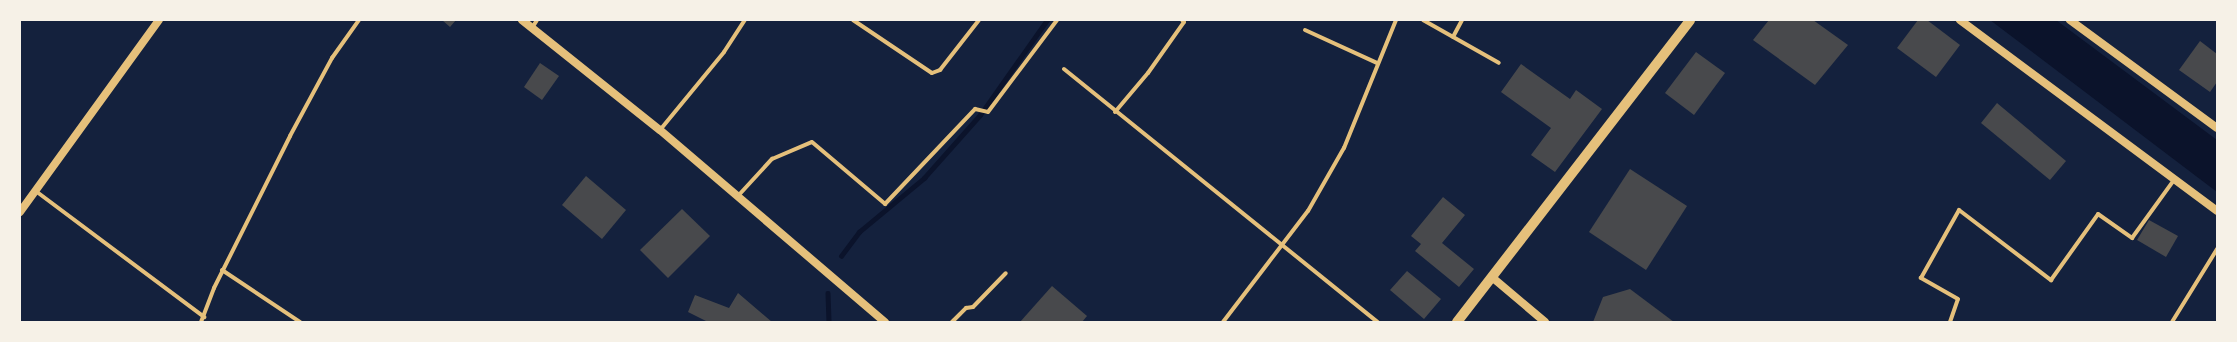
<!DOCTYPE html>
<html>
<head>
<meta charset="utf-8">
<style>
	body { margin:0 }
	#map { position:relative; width:2237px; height:342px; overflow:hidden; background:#14213d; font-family:"Open Sans",sans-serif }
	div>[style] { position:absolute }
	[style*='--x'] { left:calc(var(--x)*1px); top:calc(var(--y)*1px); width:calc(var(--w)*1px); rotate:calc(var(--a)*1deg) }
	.water>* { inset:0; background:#0b132b }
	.stream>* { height:4.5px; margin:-2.25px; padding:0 2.25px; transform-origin:2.25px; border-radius:2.25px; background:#0b132b }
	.building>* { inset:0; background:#48494c }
	.minor>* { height:4px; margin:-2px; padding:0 2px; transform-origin:2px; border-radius:2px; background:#e5c07b }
	.secondary>* { height:8px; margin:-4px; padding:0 4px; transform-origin:4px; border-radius:4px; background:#e5c07b }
	.primary>* { height:10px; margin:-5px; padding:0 5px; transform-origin:5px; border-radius:5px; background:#e5c07b }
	span { translate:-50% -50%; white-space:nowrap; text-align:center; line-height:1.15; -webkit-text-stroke:4px #f6f1e7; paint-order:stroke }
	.frame { position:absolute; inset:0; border:21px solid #f6f1e7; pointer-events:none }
</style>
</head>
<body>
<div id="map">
	<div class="water">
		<div style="clip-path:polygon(1990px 20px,2056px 20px,2217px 140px,2217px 192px)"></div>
	</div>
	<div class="stream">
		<div style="--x:841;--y:256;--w:30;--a:-53"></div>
		<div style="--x:859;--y:232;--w:85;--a:-39.7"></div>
		<div style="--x:924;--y:178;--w:84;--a:-48.4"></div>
		<div style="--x:980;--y:115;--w:116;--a:-54.8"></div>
		<div style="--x:828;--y:293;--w:29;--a:88"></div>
	</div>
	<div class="building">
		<div style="clip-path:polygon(442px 20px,456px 20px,450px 27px)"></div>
		<div style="clip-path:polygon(1769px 20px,1813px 20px,1848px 45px,1815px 85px,1753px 40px)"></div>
		<div style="clip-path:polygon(1918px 20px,1927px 20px,1960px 45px,1936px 77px,1897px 48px)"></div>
		<div style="clip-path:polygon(2200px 41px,2217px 54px,2217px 82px,2210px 92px,2179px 70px)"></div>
		<div style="clip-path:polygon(1696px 52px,1725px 73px,1694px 115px,1665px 93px)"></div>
		<div style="clip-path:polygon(540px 63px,559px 76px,542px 100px,524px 87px)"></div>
		<div style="clip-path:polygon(1521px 64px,1570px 99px,1576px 90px,1602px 109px,1555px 172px,1531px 155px,1551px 128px,1501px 92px)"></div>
		<div style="clip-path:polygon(1997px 103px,2066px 161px,2050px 180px,1981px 123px)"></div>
		<div style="clip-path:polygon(1630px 169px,1687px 206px,1646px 270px,1589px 232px)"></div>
		<div style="clip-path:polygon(586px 176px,626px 210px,602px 239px,562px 205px)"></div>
		<div style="clip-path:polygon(1443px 197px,1465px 215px,1442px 243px,1474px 269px,1459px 287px,1415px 251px,1421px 244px,1411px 236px)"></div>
		<div style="clip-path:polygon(682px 209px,710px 236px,668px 278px,640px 250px)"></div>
		<div style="clip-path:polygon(2149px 220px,2178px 236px,2166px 257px,2137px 240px)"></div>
		<div style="clip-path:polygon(1407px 271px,1441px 299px,1424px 319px,1390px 290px)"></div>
		<div style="clip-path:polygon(1052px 286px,1087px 316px,1082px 322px,1020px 322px)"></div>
		<div style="clip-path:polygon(1630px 289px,1674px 322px,1593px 322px,1603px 297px)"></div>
		<div style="clip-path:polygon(738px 293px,772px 322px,708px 322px,688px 312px,695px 295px,729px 308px)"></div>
	</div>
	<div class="minor">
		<div style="--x:853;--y:20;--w:95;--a:33.9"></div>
		<div style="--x:932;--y:73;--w:9;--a:-21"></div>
		<div style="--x:940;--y:70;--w:63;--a:-52"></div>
		<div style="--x:1423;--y:20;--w:87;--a:29.5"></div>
		<div style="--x:532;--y:28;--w:9;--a:-58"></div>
		<div style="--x:1305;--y:30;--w:79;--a:24.6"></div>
		<div style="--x:1453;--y:37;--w:19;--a:-62"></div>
		<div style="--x:1064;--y:69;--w:403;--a:38.9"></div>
		<div style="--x:1115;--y:112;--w:51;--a:-49.8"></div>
		<div style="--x:1148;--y:73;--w:62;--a:-54.8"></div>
		<div style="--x:1184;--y:22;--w:3;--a:-135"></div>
		<div style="--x:660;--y:130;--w:101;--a:-50.6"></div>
		<div style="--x:724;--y:52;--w:38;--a:-57"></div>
		<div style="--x:37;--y:192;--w:209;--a:36.8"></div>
		<div style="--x:737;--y:197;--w:52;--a:-47.4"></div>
		<div style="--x:772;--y:159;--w:43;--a:-23"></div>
		<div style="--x:812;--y:142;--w:96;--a:40.3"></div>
		<div style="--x:885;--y:204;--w:131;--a:-46.5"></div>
		<div style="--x:975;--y:109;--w:13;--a:13"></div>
		<div style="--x:988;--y:112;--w:115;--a:-53.1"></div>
		<div style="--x:222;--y:270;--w:94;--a:33.7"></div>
		<div style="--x:201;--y:322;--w:36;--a:-69"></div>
		<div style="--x:214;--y:288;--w:170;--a:-63.4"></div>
		<div style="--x:290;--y:136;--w:89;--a:-61.7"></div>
		<div style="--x:332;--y:58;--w:47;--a:-54.6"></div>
		<div style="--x:952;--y:322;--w:20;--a:-45"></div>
		<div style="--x:966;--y:308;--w:7;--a:-8"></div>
		<div style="--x:973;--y:307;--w:47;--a:-45.9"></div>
		<div style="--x:1223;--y:322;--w:140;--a:-52.6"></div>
		<div style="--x:1308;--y:211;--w:73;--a:-60.3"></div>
		<div style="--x:1344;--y:148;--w:138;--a:-67.9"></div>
		<div style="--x:1950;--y:322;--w:24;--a:-71"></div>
		<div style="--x:1958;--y:299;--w:43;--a:-150.4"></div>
		<div style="--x:1921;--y:278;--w:78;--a:-60.8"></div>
		<div style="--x:1959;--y:210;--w:116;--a:37.3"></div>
		<div style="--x:2051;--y:280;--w:81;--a:-54.5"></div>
		<div style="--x:2098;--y:214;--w:42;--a:35.2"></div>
		<div style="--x:2132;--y:238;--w:72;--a:-54.1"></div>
		<div style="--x:2172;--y:322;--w:86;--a:-58.3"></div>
	</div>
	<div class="secondary">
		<div style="--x:522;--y:20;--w:176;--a:38.6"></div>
		<div style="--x:660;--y:130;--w:296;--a:40.5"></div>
		<div style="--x:1960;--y:20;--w:320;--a:36.6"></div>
		<div style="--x:2070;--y:20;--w:182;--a:36.3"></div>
		<div style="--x:20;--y:212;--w:237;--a:-54.1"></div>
		<div style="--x:1493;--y:278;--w:68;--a:40.2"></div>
	</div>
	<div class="primary">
		<div style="--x:1457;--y:322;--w:381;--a:-52.3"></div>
	</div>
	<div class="frame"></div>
</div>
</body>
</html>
